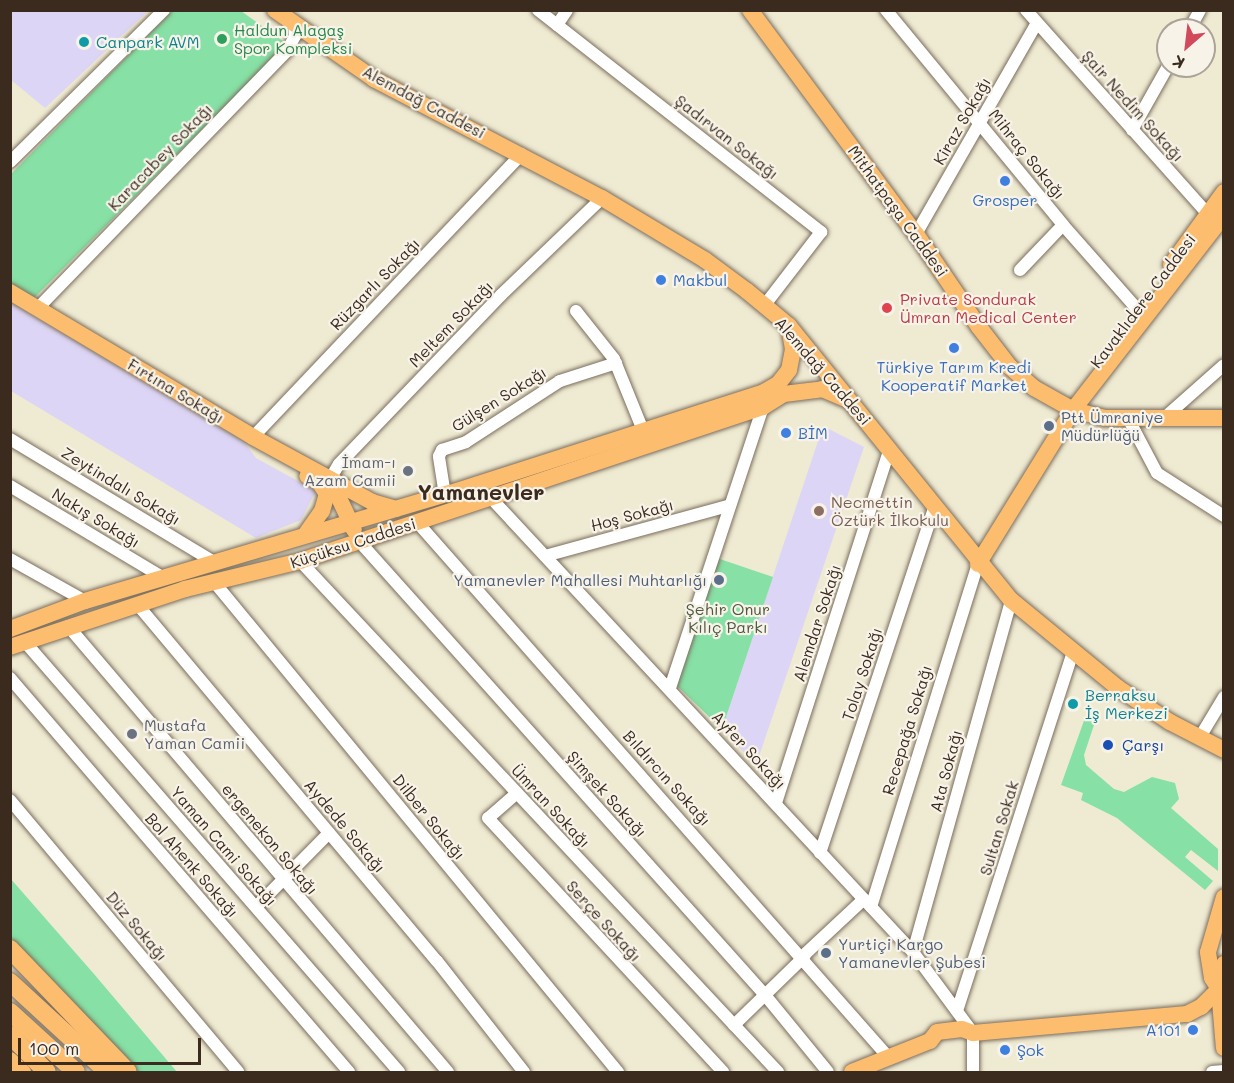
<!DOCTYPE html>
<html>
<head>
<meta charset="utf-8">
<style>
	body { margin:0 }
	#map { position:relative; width:1234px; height:1083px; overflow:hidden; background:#efead2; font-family:Mali,sans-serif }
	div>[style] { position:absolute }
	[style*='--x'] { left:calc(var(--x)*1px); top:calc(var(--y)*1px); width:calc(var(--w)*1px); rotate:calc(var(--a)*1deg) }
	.built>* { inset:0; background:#ddd5f6 }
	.green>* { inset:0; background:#87e0a5 }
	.roads { filter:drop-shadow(0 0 2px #7a6d5d) drop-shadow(0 0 2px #7a6d5d) }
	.minor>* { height:12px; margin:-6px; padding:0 6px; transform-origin:6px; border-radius:6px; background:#fff }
	.major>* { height:16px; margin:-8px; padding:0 8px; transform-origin:8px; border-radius:8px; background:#fcbd6f }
	.highway>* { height:18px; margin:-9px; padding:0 9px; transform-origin:9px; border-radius:9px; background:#fcbd6f }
	.dots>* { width:16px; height:16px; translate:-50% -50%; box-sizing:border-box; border:3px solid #f7f3e8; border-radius:50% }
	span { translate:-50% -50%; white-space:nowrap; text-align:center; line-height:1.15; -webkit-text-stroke:4.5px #f7f3e8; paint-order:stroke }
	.leisure-label { font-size:16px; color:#27864d }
	.left { translate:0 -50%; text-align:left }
	.culture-label { font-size:16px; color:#0d838f }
	.street-label { font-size:16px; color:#3b2a1e }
	.shop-label { font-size:16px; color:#366cbe }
	.right { translate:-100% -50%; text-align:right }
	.health-label { font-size:16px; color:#be3a42 }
	.service-label { font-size:16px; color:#4e5e75 }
	.worship-label { font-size:16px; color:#5b616d }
	.education-label { font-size:16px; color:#785e54 }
	.park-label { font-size:16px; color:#4e5840 }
	.transit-label { font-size:16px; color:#164399 }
	.district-label { font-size:22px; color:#3b2a1e; font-weight:700 }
	.frame { position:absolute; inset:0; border:12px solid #3b2a1e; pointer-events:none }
	.north { position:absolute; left:1156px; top:18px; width:60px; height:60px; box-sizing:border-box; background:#f7f3e8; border:2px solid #aca397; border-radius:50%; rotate:208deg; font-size:16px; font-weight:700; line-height:24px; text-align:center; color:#3b2a1e }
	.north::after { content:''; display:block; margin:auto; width:21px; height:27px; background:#d1495b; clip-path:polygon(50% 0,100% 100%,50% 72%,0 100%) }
	.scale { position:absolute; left:18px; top:1038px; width:183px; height:27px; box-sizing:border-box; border:3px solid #3b2a1e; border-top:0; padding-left:8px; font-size:18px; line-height:21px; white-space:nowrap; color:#3b2a1e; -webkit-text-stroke:4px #f7f3e8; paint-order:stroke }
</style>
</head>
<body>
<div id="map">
	<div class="built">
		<div style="clip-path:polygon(10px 11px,11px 10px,148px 11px,45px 108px,11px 80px)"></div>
		<div style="clip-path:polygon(10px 302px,244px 442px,256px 458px,316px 491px,301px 520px,256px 538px,11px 391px)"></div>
		<div style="clip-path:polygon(823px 426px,864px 447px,756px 765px,722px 729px)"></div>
	</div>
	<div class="green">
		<div style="clip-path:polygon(172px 11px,241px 11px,287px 44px,33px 299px,11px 285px,10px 175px)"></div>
		<div style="clip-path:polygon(717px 558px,773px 577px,722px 729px,675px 684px)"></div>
		<div style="clip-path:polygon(1086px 715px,1095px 722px,1084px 755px,1086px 765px,1114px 789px,1124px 792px,1152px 777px,1175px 783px,1179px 799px,1171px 808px,1218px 849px,1218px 871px,1191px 850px,1185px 857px,1213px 881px,1205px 890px,1117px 818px,1081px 800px,1083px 793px,1061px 785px)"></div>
		<div style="clip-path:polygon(10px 878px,94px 974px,177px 1072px,137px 1072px,20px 949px,11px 938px)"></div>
	</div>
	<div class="roads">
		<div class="minor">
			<div style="--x:538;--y:10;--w:360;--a:38.1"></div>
			<div style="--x:821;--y:232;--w:93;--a:127.6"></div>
			<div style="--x:886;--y:10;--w:278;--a:50.5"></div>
			<div style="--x:1063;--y:225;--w:123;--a:48.6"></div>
			<div style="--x:1026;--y:10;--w:280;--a:48.3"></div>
			<div style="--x:557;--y:25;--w:18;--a:-56"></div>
			<div style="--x:1189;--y:30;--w:23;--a:-61"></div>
			<div style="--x:1132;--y:130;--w:73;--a:-60.6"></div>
			<div style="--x:10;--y:162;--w:216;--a:-44.6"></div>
			<div style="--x:916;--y:234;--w:243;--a:-60.2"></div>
			<div style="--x:1020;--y:270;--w:62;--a:-46.3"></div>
			<div style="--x:37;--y:309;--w:359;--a:-45.9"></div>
			<div style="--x:287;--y:51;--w:17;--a:-62"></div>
			<div style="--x:295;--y:36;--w:12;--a:-95"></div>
			<div style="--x:576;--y:311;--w:61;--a:51.6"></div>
			<div style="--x:614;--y:359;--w:74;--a:67.9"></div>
			<div style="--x:1163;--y:419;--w:81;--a:-41.5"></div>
			<div style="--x:1129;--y:420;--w:60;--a:62.2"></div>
			<div style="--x:1157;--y:473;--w:80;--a:32.7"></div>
			<div style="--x:253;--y:437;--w:390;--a:-46.5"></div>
			<div style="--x:10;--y:439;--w:238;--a:31.1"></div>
			<div style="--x:330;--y:479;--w:17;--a:-59"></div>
			<div style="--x:339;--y:464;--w:234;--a:-46.2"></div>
			<div style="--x:501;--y:295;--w:140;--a:-43.8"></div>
			<div style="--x:10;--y:486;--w:179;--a:30.9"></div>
			<div style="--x:445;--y:495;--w:39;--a:-99"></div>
			<div style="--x:439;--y:456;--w:7;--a:-63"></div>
			<div style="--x:442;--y:450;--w:25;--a:-18"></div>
			<div style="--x:466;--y:442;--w:112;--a:-33"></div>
			<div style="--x:560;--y:381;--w:59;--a:-17.8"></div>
			<div style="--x:490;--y:497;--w:621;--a:47.09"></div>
			<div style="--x:913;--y:952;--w:101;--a:53.5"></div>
			<div style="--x:973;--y:1033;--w:39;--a:90"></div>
			<div style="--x:417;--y:522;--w:714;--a:48.63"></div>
			<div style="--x:358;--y:540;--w:610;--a:48.19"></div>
			<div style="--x:765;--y:995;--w:99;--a:50.7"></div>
			<div style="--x:545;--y:556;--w:190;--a:-15.3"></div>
			<div style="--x:10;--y:559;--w:86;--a:29.2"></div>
			<div style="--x:300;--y:561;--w:700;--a:46.91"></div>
			<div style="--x:215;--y:583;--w:634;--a:50.51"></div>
			<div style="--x:137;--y:604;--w:466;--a:50"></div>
			<div style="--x:437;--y:961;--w:141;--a:51.9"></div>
			<div style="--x:68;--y:626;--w:586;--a:49.57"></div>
			<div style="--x:25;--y:642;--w:570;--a:48.98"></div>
			<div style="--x:10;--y:678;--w:520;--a:49.29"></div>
			<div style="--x:670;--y:688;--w:296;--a:-71.7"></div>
			<div style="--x:1200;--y:737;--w:47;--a:-59"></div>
			<div style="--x:517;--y:793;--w:38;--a:139"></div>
			<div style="--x:488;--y:818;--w:346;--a:47.2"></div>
			<div style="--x:10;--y:800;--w:355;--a:50"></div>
			<div style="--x:776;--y:803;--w:369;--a:-72.2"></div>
			<div style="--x:820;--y:853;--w:366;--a:-71.7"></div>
			<div style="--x:256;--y:907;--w:104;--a:-45.4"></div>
			<div style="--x:871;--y:907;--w:359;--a:-72.7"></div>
			<div style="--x:913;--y:952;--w:365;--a:-74.4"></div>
			<div style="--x:803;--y:956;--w:83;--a:-43.1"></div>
			<div style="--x:957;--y:1011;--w:375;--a:-72.1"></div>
			<div style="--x:734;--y:1025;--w:98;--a:-44.2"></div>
			<div style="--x:1212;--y:1072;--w:12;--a:-5"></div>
		</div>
		<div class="major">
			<div style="--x:275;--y:10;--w:121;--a:34.9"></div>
			<div style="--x:374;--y:79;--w:257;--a:27.6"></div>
			<div style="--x:602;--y:198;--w:120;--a:31"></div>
			<div style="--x:705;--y:260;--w:52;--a:36.4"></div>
			<div style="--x:747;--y:291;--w:55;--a:39.8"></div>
			<div style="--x:789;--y:326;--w:353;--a:51"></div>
			<div style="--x:1011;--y:600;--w:139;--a:39.4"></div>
			<div style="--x:1118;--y:688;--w:62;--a:33.2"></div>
			<div style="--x:1170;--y:722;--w:61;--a:27.4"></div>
			<div style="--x:750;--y:10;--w:279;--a:53.5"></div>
			<div style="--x:916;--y:234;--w:112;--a:55.9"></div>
			<div style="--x:979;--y:327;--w:51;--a:52.2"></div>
			<div style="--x:1010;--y:367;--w:32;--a:41"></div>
			<div style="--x:1034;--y:388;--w:45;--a:29.4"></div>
			<div style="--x:1073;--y:410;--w:32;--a:14"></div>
			<div style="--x:1104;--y:418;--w:120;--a:0"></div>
			<div style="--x:1171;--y:265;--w:90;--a:-54"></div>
			<div style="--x:10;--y:292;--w:283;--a:30.8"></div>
			<div style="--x:253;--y:437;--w:136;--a:28.6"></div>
			<div style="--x:372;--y:502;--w:25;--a:16"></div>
			<div style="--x:330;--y:479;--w:56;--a:64.8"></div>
			<div style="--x:305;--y:535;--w:29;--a:-55"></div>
			<div style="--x:322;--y:511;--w:18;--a:-74"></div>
			<div style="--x:327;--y:494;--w:14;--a:-124"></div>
			<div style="--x:319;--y:482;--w:13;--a:-153"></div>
			<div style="--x:978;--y:564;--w:181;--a:-58.3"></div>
			<div style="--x:1073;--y:410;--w:247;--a:-52.2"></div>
			<div style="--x:10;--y:629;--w:80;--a:-20.5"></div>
			<div style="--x:85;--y:601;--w:381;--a:-16.5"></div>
			<div style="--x:450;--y:493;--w:330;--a:-17.8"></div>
			<div style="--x:764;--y:392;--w:16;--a:-30"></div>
			<div style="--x:778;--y:384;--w:18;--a:-52"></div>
			<div style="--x:789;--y:370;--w:21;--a:-79"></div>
			<div style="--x:793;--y:349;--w:22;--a:-100"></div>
			<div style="--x:10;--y:647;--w:184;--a:-18.3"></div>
			<div style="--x:185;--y:589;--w:118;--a:-13.7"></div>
			<div style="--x:300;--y:561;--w:488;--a:-18.4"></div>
			<div style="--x:763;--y:407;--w:25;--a:-32"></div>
			<div style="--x:784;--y:394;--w:38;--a:-7"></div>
			<div style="--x:822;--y:389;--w:26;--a:23"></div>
			<div style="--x:1224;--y:964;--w:25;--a:101"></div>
			<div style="--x:1219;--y:989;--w:59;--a:85.2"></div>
			<div style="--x:1219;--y:989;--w:13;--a:-122"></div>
			<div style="--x:1212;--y:978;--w:26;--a:-99"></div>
			<div style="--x:1208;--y:952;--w:57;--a:-73.8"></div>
			<div style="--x:10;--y:1060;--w:18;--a:43"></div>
			<div style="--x:852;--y:1072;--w:84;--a:-21.7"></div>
			<div style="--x:930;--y:1041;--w:11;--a:-52"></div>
			<div style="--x:937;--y:1032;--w:25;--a:-7"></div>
			<div style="--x:962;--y:1029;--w:12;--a:20"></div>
			<div style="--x:973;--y:1033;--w:215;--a:-5.1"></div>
			<div style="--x:1187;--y:1014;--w:16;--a:-27"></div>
			<div style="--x:1201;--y:1007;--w:25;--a:-45"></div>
		</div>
		<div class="highway">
			<div style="--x:10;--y:949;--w:170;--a:46.2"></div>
			<div style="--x:10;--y:982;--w:133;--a:42.6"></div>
			<div style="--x:10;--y:1012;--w:89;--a:42.3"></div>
			<div style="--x:10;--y:1035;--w:52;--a:45"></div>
		</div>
	</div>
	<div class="dots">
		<div style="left:222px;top:39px;background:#2e9e5b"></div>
		<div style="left:84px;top:42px;background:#0f9aa8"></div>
		<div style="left:1005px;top:181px;background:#3f7fe0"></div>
		<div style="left:661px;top:280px;background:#3f7fe0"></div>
		<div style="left:887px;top:308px;background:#e0444e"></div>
		<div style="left:954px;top:348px;background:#3f7fe0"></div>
		<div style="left:1049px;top:426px;background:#5c6f8a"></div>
		<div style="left:786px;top:433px;background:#3f7fe0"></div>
		<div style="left:408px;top:471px;background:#6b7280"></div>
		<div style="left:819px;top:511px;background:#8d6e63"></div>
		<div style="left:719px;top:580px;background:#5c6f8a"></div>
		<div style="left:1073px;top:704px;background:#0f9aa8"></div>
		<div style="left:132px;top:734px;background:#6b7280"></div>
		<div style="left:1108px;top:745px;background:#1a4fb4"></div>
		<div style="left:826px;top:953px;background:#5c6f8a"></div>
		<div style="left:1193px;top:1030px;background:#3f7fe0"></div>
		<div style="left:1005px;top:1050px;background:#3f7fe0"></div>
	</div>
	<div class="leisure-label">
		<span class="left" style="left:234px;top:39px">Haldun Alagaş<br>Spor Kompleksi</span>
	</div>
	<div class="culture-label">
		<span class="left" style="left:96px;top:42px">Canpark AVM</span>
		<span class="left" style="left:1085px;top:704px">Berraksu<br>İş Merkezi</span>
	</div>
	<div class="street-label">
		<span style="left:424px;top:102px;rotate:28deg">Alemdağ Caddesi</span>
		<span style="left:1133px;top:106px;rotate:48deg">Şair Nedim Sokağı</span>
		<span style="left:962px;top:121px;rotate:-60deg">Kiraz Sokağı</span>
		<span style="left:727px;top:137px;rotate:38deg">Şadırvan Sokağı</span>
		<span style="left:1027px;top:154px;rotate:51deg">Mihraç Sokağı</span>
		<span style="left:160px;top:157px;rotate:-46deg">Karacabey Sokağı</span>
		<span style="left:898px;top:211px;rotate:54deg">Mithatpaşa Caddesi</span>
		<span style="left:375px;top:284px;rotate:-46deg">Rüzgarlı Sokağı</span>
		<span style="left:1143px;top:301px;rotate:-53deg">Kavaklıdere Caddesi</span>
		<span style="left:451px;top:324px;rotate:-46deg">Meltem Sokağı</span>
		<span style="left:823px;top:371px;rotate:49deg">Alemdağ Caddesi</span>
		<span style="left:176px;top:391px;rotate:31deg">Fırtına Sokağı</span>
		<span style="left:499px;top:399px;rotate:-32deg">Gülşen Sokağı</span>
		<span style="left:121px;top:486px;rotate:31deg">Zeytindalı Sokağı</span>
		<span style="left:632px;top:515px;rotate:-15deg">Hoş Sokağı</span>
		<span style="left:96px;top:518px;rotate:31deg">Nakış Sokağı</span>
		<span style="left:353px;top:543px;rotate:-18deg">Küçüksu Caddesi</span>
		<span style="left:817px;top:623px;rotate:-72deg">Alemdar Sokağı</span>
		<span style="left:862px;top:674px;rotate:-72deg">Tolay Sokağı</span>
		<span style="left:907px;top:730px;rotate:-73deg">Recepağa Sokağı</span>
		<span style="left:749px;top:750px;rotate:47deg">Ayfer Sokağı</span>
		<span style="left:946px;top:771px;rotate:-75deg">Ata Sokağı</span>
		<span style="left:667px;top:778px;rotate:48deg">Bıldırcın Sokağı</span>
		<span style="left:607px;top:794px;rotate:48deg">Şimşek Sokağı</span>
		<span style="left:551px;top:806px;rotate:47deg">Ümran Sokağı</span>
		<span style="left:429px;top:817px;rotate:51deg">Dilber Sokağı</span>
		<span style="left:345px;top:826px;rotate:50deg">Aydede Sokağı</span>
		<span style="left:999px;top:828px;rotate:-73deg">Sultan Sokak</span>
		<span style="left:270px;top:839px;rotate:50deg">ergenekon Sokağı</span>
		<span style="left:224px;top:846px;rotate:49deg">Yaman Cami Sokağı</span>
		<span style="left:192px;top:865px;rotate:49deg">Bol Ahenk Sokağı</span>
		<span style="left:604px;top:921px;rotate:48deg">Serçe Sokağı</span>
		<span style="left:137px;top:926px;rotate:50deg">Düz Sokağı</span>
	</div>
	<div class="shop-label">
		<span style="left:1005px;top:200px">Grosper</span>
		<span class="left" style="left:673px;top:280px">Makbul</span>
		<span style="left:954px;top:376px">Türkiye Tarım Kredi<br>Kooperatif Market</span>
		<span class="left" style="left:798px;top:433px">BİM</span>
		<span class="right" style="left:1181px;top:1030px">A101</span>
		<span class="left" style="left:1017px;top:1050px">Şok</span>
	</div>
	<div class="health-label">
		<span class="left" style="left:900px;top:308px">Private Sondurak<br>Ümran Medical Center</span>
	</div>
	<div class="service-label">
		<span class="left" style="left:1061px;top:426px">Ptt Ümraniye<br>Müdürlüğü</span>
		<span class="right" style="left:707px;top:580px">Yamanevler Mahallesi Muhtarlığı</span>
		<span class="left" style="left:838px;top:953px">Yurtiçi Kargo<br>Yamanevler Şubesi</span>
	</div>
	<div class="worship-label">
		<span class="right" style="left:396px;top:471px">İmam-ı<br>Azam Camii</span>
		<span class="left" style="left:144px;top:734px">Mustafa<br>Yaman Camii</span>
	</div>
	<div class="education-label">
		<span class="left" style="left:831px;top:511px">Necmettin<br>Öztürk İlkokulu</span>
	</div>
	<div class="park-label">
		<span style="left:728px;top:618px">Şehir Onur<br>Kılıç Parkı</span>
	</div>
	<div class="transit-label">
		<span class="left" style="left:1122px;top:745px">Çarşı</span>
	</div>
	<div class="district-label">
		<span style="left:481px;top:492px">Yamanevler</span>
	</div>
	<div class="frame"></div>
	<div class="north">K</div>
	<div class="scale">100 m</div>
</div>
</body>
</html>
